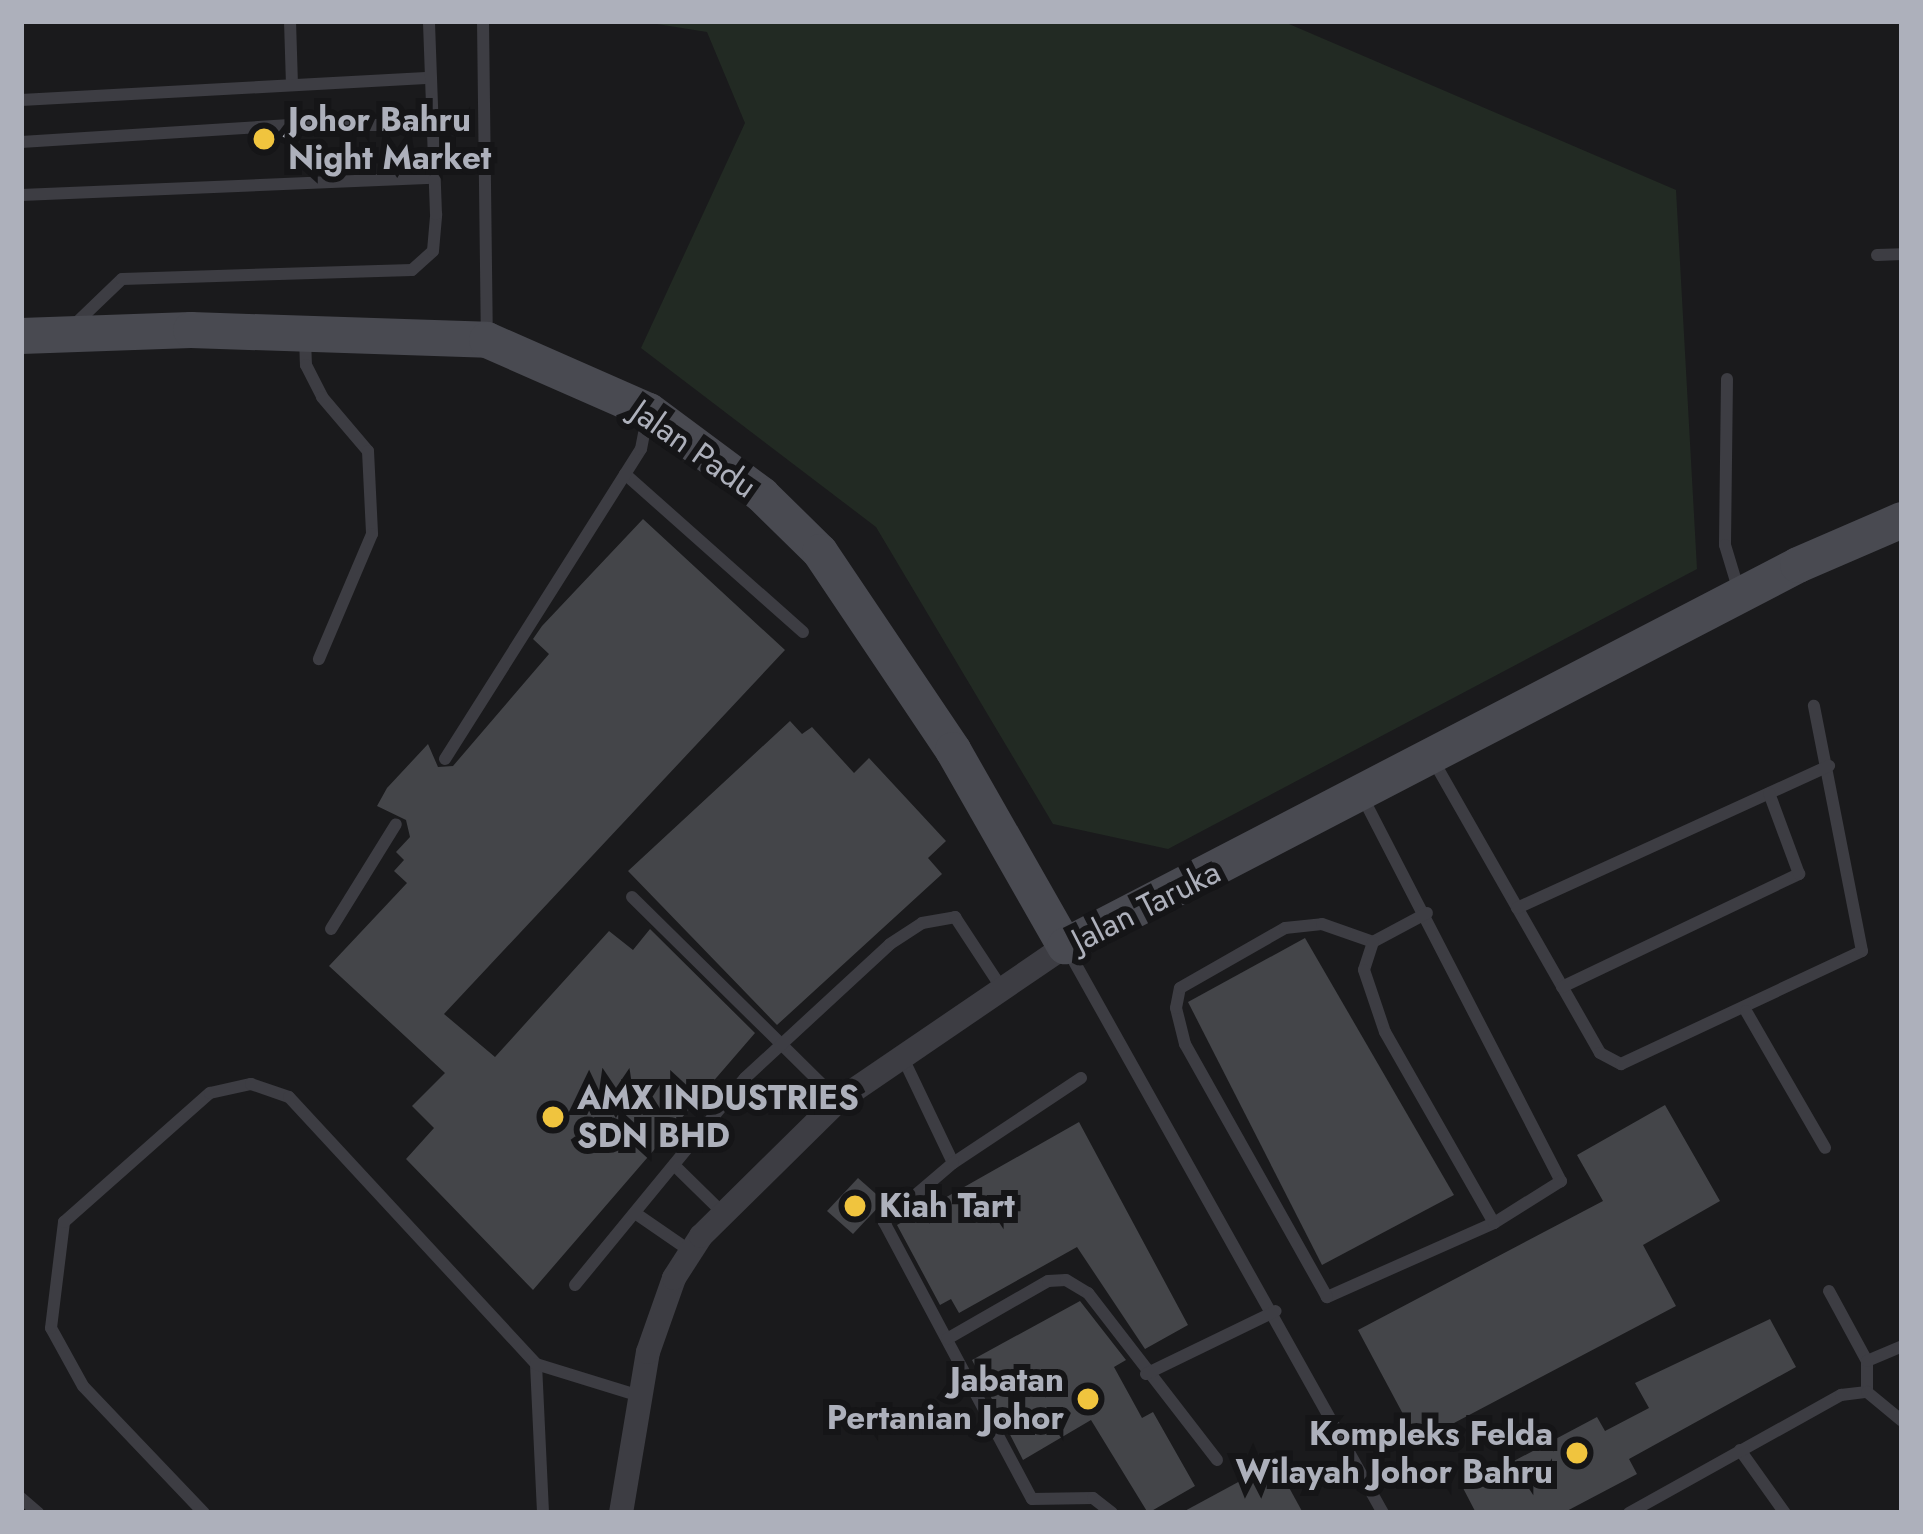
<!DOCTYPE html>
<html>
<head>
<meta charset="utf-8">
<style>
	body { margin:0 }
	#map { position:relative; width:1923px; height:1534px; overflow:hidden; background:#1a1a1c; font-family:Jost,sans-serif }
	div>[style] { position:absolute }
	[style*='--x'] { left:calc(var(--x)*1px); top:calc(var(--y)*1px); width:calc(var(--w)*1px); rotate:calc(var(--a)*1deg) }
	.green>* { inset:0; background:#222a23 }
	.building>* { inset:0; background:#444549 }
	.lane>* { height:12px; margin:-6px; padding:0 6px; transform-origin:6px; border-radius:6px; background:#3d3d43 }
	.street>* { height:24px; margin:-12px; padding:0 12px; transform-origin:12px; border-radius:12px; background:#3d3d43 }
	.secondary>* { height:36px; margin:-18px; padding:0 18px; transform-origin:18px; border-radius:18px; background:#494a51 }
	.dots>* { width:33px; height:33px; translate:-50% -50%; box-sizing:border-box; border:6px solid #151517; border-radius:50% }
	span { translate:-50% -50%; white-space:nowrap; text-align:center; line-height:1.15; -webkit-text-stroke:12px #151517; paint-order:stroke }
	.poi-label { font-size:33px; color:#adb0bb; font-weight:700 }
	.left { translate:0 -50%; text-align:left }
	.right { translate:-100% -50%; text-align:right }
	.street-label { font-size:33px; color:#adb0bb }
	.frame { position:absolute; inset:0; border:24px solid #adb0bb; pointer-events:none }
</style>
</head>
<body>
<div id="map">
	<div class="green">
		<div style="clip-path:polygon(638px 21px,1282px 21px,1676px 190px,1697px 569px,1168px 849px,1053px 824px,876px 527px,641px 348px,745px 123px,707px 32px)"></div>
	</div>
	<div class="building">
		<div style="clip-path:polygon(643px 519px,785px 650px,444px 1014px,495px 1057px,609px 931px,633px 950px,650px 929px,755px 1033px,533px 1290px,406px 1159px,434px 1128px,412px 1106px,445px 1073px,329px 966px,407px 883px,394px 871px,404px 860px,396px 852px,410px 837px,406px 820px,377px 806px,387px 788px,428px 744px,438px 767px,453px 766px,549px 654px,533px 639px,542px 626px)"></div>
		<div style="clip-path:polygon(790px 721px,802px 734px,812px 727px,854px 773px,869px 758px,946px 841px,928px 858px,942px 874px,777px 1025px,628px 871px)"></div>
		<div style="clip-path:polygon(1305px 938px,1454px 1195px,1322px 1265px,1188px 1002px)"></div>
		<div style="clip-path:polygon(1665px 1105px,1720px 1201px,1643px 1245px,1676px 1306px,1418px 1442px,1358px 1330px,1603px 1201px,1577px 1155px)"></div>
		<div style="clip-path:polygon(1079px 1122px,1188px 1325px,1145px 1349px,1077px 1247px,959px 1313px,951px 1299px,940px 1305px,897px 1225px)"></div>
		<div style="clip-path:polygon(858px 1178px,884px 1201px,853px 1234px,827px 1211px)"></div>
		<div style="clip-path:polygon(1080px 1301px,1126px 1360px,1114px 1367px,1142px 1418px,1153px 1412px,1195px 1486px,1148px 1513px,1091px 1420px,1023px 1460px,972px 1360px)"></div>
		<div style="clip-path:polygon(1770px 1319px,1796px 1367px,1629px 1459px,1637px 1474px,1563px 1513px,1476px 1513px,1463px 1488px,1597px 1417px,1605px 1431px,1649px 1408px,1635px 1383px)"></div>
		<div style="clip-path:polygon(1275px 1462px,1303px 1513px,1181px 1513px)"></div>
	</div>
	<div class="lane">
		<div style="--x:290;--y:21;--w:64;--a:88.2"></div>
		<div style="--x:483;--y:21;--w:317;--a:89.3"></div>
		<div style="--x:21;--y:100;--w:410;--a:-3.1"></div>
		<div style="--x:21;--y:142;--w:273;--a:-3.6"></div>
		<div style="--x:293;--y:125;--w:137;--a:0"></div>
		<div style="--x:21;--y:195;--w:412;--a:-2.4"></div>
		<div style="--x:1877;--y:255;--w:25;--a:-2"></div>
		<div style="--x:73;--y:326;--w:68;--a:-43.8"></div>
		<div style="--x:122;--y:279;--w:290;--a:-1.8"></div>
		<div style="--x:412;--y:270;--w:28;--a:-42"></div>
		<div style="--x:433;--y:251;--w:37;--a:-85"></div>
		<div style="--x:436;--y:214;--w:193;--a:-92.1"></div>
		<div style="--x:305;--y:338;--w:27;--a:88"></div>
		<div style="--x:306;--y:365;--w:36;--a:63"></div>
		<div style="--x:322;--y:397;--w:71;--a:49.6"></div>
		<div style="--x:368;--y:451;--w:83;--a:87.2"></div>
		<div style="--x:372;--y:534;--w:136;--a:113"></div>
		<div style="--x:1727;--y:379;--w:166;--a:90.7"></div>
		<div style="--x:1725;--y:545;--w:45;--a:73.2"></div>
		<div style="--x:625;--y:474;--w:238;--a:41.6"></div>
		<div style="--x:445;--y:759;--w:367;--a:-57.7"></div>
		<div style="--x:641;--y:449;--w:32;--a:-79"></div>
		<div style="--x:1433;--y:760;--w:337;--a:60.3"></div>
		<div style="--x:1600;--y:1053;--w:24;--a:28"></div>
		<div style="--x:1621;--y:1064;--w:266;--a:-25.1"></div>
		<div style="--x:1862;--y:951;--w:250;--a:-101.1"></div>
		<div style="--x:1361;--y:794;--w:436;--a:62.7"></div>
		<div style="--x:1561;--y:1181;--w:79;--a:147.9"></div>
		<div style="--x:1494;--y:1223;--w:183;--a:156.1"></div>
		<div style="--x:1327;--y:1297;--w:290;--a:-119.3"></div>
		<div style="--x:1185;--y:1044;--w:37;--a:-104"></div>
		<div style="--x:1176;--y:1008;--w:20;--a:-79"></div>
		<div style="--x:1180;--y:988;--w:121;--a:-29.7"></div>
		<div style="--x:1285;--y:928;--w:37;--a:-6"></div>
		<div style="--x:1322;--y:924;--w:54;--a:19.4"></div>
		<div style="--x:632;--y:897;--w:289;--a:44.6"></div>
		<div style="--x:1517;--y:908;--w:343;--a:-24.5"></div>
		<div style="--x:1427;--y:913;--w:61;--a:151.8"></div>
		<div style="--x:1373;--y:942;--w:29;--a:108"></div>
		<div style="--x:1364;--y:970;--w:65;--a:71.3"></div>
		<div style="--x:1385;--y:1032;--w:220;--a:60.3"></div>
		<div style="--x:331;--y:929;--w:123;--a:-58.2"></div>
		<div style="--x:1066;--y:947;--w:649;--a:60.75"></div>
		<div style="--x:1562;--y:987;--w:263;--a:-25.5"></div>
		<div style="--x:1799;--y:874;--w:86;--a:-110.3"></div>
		<div style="--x:1746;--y:1011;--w:158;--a:60"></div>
		<div style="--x:903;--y:1058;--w:116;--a:64.5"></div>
		<div style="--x:1081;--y:1078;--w:154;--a:146.4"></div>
		<div style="--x:953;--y:1163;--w:91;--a:139.5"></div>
		<div style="--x:884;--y:1222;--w:314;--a:61.9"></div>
		<div style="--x:1032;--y:1499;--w:61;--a:-0.9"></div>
		<div style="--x:1093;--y:1498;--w:24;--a:38"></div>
		<div style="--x:674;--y:1165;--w:66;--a:44.4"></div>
		<div style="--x:635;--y:1213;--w:67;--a:34.6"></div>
		<div style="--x:575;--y:1285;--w:268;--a:-50.6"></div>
		<div style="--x:745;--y:1078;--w:197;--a:-42.7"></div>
		<div style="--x:890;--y:944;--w:38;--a:-33"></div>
		<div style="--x:922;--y:923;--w:34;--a:-10"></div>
		<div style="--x:955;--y:917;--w:84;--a:56.7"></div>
		<div style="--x:1829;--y:1291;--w:80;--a:61.5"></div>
		<div style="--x:947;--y:1339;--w:116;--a:-29.9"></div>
		<div style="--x:1048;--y:1281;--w:18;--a:-3"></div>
		<div style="--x:1066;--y:1280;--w:26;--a:31"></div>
		<div style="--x:1088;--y:1293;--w:211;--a:52.3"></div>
		<div style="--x:536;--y:1364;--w:149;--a:87.3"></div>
		<div style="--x:1146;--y:1374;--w:144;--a:-25.9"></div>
		<div style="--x:1867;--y:1392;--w:31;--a:-90"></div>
		<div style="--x:1867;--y:1361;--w:38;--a:-23"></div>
		<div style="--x:1740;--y:1450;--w:77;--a:54.5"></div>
		<div style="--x:21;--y:1498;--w:23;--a:41"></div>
		<div style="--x:204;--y:1513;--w:175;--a:-133.6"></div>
		<div style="--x:83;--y:1386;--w:66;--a:-118.9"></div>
		<div style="--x:51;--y:1328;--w:107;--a:-83"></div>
		<div style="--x:64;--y:1222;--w:195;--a:-41.5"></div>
		<div style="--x:210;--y:1093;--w:42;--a:-12.4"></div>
		<div style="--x:251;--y:1084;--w:40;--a:18.9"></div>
		<div style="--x:289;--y:1097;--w:364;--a:47.2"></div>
		<div style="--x:536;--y:1364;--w:106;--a:17.1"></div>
		<div style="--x:1629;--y:1513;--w:243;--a:-29.1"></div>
		<div style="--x:1841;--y:1395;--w:26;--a:-7"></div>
		<div style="--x:1867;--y:1392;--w:45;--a:39.6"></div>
	</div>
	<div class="street">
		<div style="--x:621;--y:1513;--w:163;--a:-80.5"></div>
		<div style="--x:648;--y:1352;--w:78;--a:-70.6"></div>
		<div style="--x:674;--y:1278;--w:50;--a:-57.3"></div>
		<div style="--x:701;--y:1236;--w:192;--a:-44.6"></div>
		<div style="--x:838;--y:1101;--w:275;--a:-34.3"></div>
	</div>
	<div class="secondary">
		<div style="--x:21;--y:336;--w:170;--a:-2"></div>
		<div style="--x:191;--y:330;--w:296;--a:1.9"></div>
		<div style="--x:487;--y:340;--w:177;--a:23.7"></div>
		<div style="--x:649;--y:411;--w:141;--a:36.6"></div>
		<div style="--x:762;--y:495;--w:81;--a:44.5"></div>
		<div style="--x:820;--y:552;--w:239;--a:56.1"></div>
		<div style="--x:953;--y:750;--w:226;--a:60.3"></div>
		<div style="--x:1065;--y:946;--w:826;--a:-27.46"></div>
		<div style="--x:1798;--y:565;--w:113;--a:-23.4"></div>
	</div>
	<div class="dots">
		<div style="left:264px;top:139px;background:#f0c43e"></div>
		<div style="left:553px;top:1117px;background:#f0c43e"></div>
		<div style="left:855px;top:1206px;background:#f0c43e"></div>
		<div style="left:1088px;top:1399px;background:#f0c43e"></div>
		<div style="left:1577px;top:1453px;background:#f0c43e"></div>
	</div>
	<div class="poi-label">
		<span class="left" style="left:288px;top:139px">Johor Bahru<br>Night Market</span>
		<span class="left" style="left:577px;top:1117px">AMX INDUSTRIES<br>SDN BHD</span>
		<span class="left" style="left:879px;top:1206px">Kiah Tart</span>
		<span class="right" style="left:1064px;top:1399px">Jabatan<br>Pertanian Johor</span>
		<span class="right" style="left:1553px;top:1453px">Kompleks Felda<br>Wilayah Johor Bahru</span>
	</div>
	<div class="street-label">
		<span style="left:694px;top:449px;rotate:35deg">Jalan Padu</span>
		<span style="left:1146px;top:906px;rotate:-27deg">Jalan Taruka</span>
	</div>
	<div class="frame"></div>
</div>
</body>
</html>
